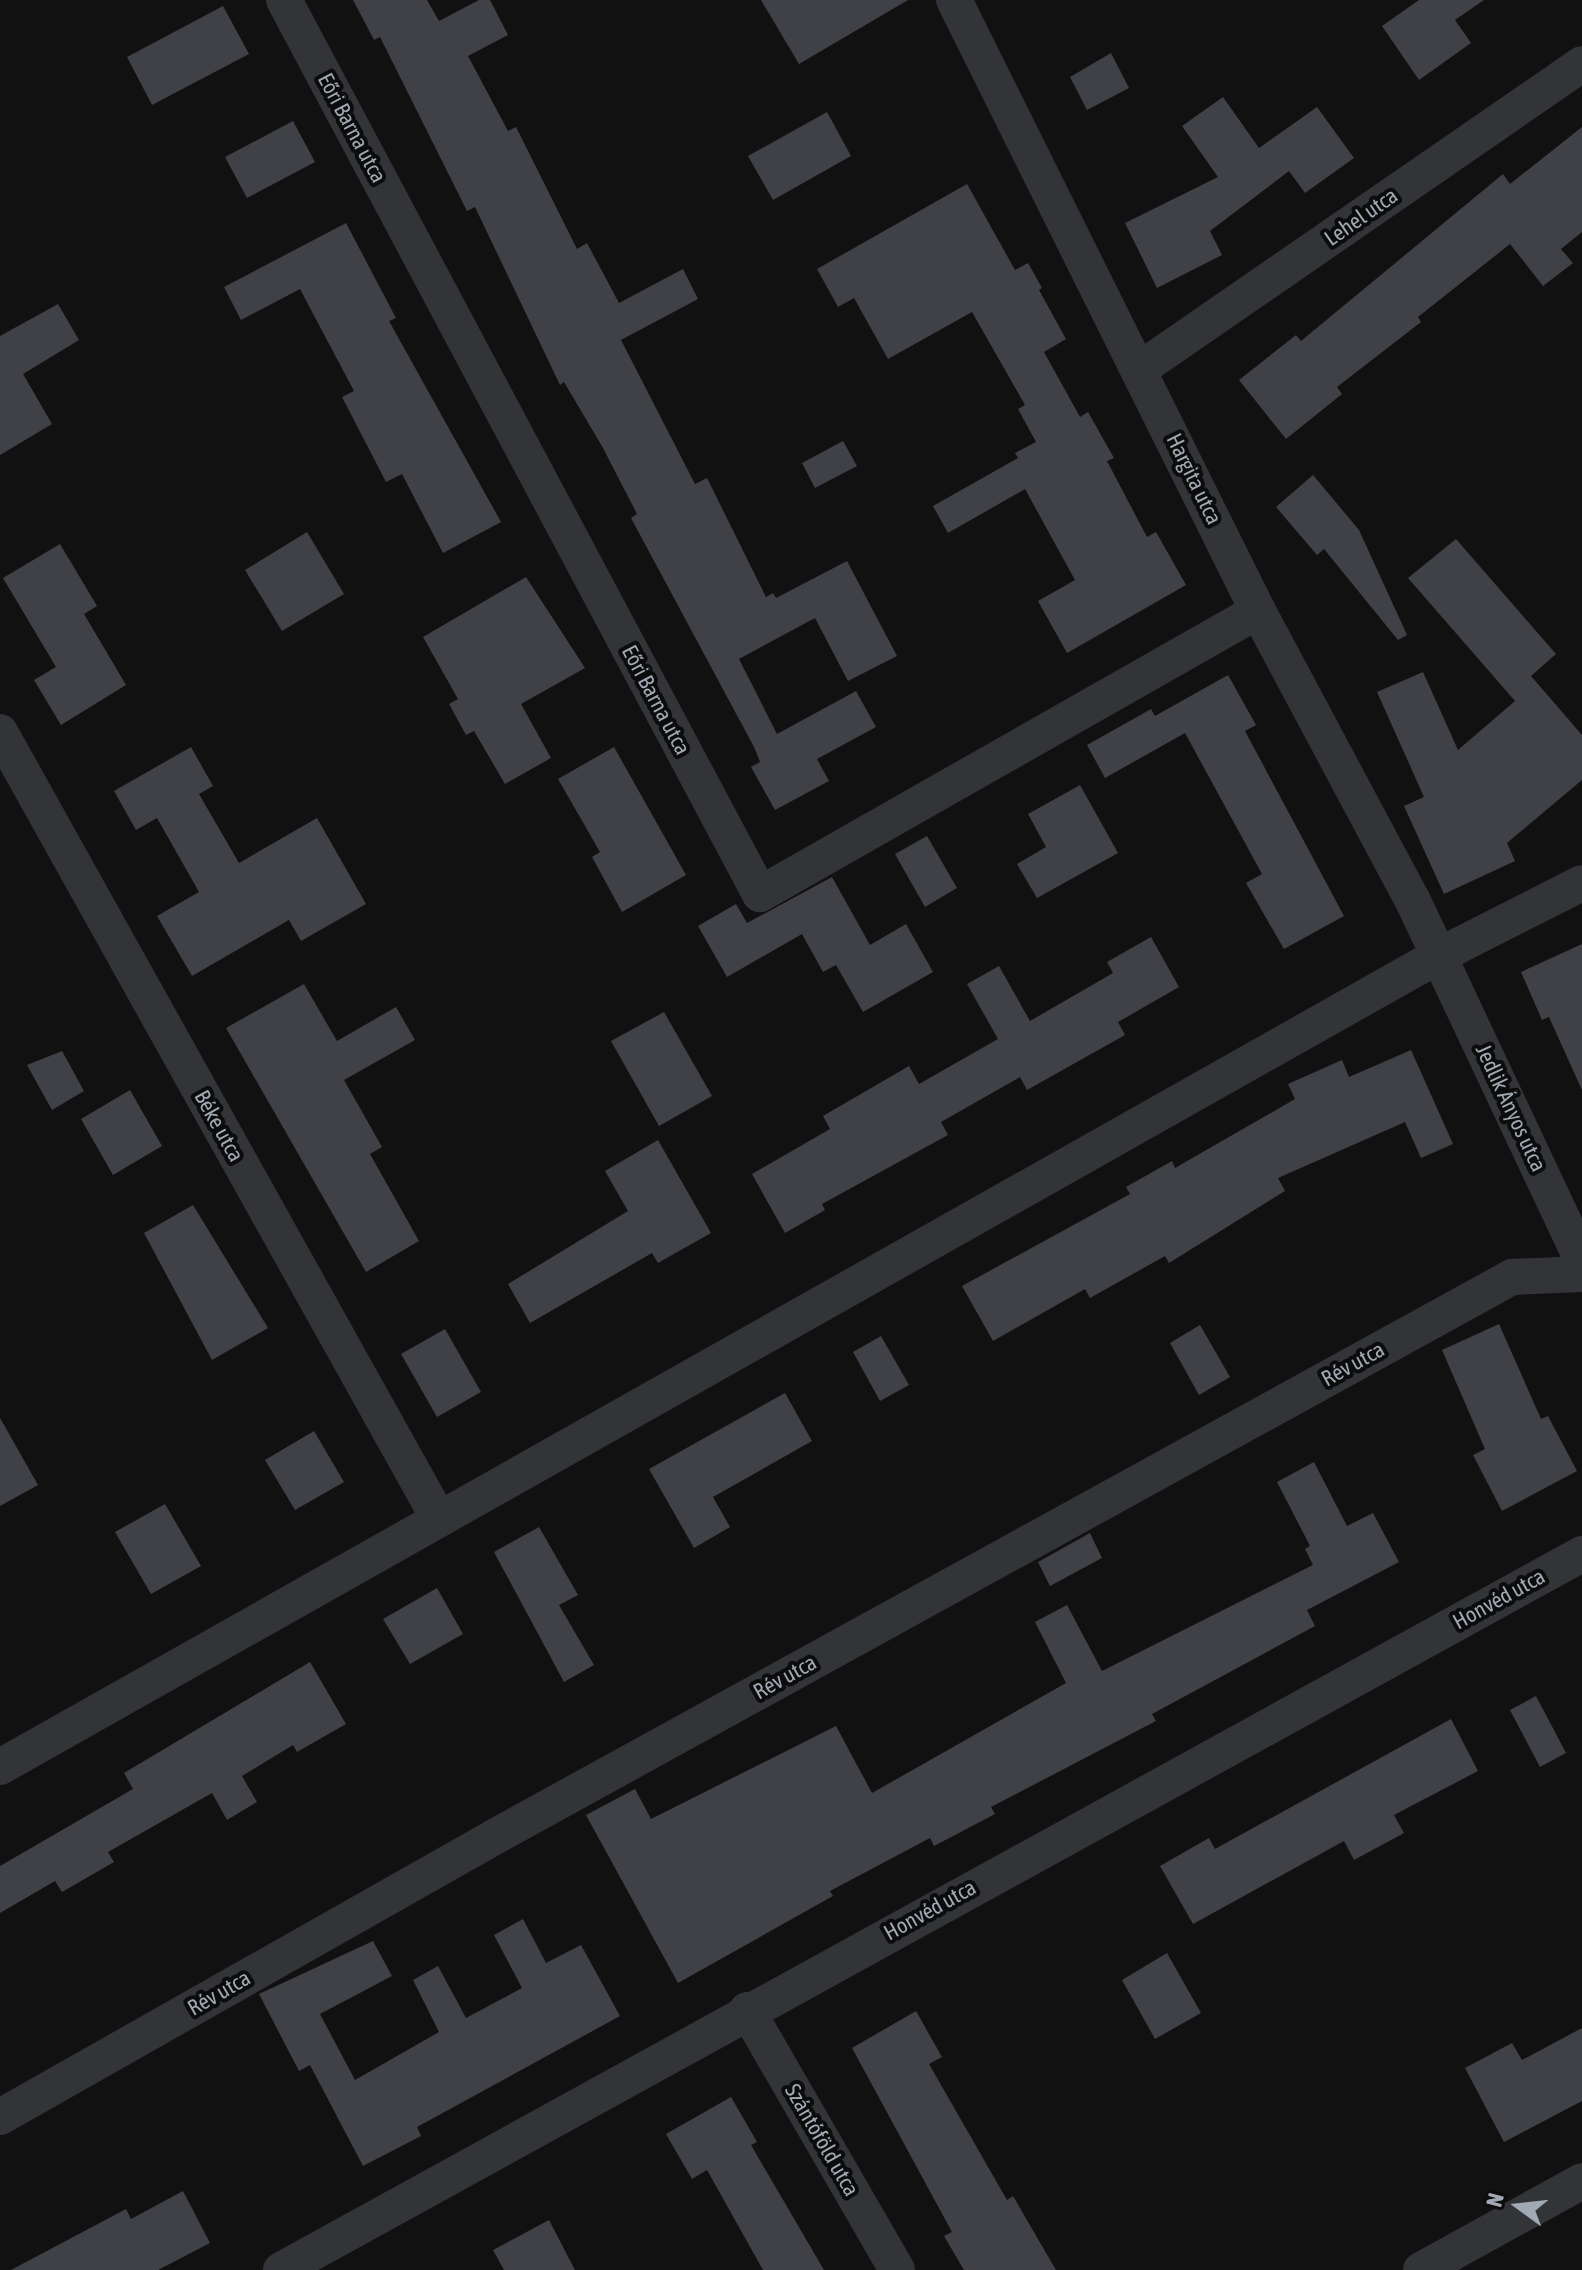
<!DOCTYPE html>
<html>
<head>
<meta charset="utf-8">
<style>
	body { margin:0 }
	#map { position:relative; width:1582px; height:2270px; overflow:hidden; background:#111112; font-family:"Asap Condensed",sans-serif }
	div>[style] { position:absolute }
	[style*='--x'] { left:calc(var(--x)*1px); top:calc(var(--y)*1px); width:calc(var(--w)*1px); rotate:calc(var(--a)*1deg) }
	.building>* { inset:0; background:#404146 }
	.street>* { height:36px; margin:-18px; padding:0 18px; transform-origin:18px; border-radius:18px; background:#323438 }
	span { translate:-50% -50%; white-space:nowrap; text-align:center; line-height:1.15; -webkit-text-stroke:8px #0c0c0d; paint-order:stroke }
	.street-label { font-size:22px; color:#a1aab4 }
	.north { position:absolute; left:1478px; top:2166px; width:80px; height:80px; -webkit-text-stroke:6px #0c0c0d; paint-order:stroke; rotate:285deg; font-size:22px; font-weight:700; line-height:32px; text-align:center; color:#a1aab4 }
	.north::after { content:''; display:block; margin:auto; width:28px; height:36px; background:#a1aab4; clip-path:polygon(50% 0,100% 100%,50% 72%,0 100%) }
</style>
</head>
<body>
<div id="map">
	<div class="building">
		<div style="clip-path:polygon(353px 0,427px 0,439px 21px,479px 0,490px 0,508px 35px,468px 56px,508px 131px,516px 127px,577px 249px,587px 243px,619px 303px,683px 269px,698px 299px,621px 340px,695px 484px,707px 478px,766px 597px,773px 593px,776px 598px,847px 561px,897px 656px,848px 681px,815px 618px,739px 659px,777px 734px,856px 691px,876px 727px,817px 759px,829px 781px,775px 810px,751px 767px,760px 762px,754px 747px,631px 518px,637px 514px,603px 448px,564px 382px,560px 385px,475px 207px,467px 211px,380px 37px,374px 40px)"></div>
		<div style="clip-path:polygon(761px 0,908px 0,799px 64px)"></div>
		<div style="clip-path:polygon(1419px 0,1484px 0,1455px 20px,1471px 43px,1419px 80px,1382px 26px)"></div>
		<div style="clip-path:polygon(223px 6px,249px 54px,152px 105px,127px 57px)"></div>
		<div style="clip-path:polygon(1111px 53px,1129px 88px,1087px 110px,1070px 77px)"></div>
		<div style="clip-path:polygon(1223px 97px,1259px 148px,1317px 107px,1354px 158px,1305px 193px,1289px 171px,1210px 231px,1222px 255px,1157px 288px,1125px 223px,1218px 177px,1182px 126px)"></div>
		<div style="clip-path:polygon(827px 112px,851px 156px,773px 200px,748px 156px)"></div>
		<div style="clip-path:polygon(293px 121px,315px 162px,247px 198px,225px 157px)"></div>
		<div style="clip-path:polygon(1582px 127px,1582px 232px,1561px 249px,1573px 263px,1543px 286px,1510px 244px,1418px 317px,1421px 322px,1337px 387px,1342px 394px,1286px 439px,1239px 380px,1296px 335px,1301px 341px,1503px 174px,1510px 184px)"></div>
		<div style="clip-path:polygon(967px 184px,1015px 270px,1028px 263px,1042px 288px,1039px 290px,1066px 339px,1044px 352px,1080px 417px,1088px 412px,1114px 458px,1107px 461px,1147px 537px,1156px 532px,1186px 585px,1067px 653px,1038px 601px,1075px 580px,1025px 489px,948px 533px,933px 506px,1018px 458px,1015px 453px,1036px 442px,1018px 409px,1025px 405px,972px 312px,888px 359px,854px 298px,838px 307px,817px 269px)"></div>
		<div style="clip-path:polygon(346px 223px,396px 318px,389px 321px,501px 522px,443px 553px,402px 474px,386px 482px,342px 397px,354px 391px,300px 289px,241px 320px,224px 287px)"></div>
		<div style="clip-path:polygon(58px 304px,79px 340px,23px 374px,52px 424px,0 455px,0 336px)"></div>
		<div style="clip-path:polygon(843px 441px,857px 466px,815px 488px,802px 463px)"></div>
		<div style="clip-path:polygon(1313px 475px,1359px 530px,1407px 635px,1398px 640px,1324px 549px,1317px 555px,1276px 507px)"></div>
		<div style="clip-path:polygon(307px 532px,344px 594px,282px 631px,245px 570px)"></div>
		<div style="clip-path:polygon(1456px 539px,1556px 654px,1531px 676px,1582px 735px,1582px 780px,1507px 843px,1515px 861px,1444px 894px,1404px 806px,1424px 797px,1377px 692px,1423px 672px,1458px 750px,1515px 701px,1408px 578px)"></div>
		<div style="clip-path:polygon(60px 544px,97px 606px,84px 614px,126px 685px,61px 725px,34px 680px,56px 667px,3px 578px)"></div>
		<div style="clip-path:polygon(526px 577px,585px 668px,521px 704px,551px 758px,505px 784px,474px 731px,466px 735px,449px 704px,458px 699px,423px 637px)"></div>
		<div style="clip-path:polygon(1228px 675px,1256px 725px,1245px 731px,1344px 916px,1284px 949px,1246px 883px,1262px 874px,1185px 733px,1105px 778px,1087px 745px,1151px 709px,1155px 716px)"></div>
		<div style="clip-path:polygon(191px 747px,213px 786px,199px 794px,239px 863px,317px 818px,366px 904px,301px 941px,289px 920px,192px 976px,157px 916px,199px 892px,157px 818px,136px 830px,114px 791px)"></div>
		<div style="clip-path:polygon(614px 747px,686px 875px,622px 912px,592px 857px,600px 852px,558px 779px)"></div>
		<div style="clip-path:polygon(1080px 785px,1118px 853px,1037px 898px,1017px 864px,1046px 847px,1028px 814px)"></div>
		<div style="clip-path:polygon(927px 836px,957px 888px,925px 907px,895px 854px)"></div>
		<div style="clip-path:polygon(832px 877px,870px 945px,906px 924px,933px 972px,863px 1012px,836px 965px,823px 972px,802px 934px,727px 977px,698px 926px,736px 904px,747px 923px)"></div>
		<div style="clip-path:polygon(1151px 937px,1179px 987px,1118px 1022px,1125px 1035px,1027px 1090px,1020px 1077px,941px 1122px,948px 1135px,822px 1204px,825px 1210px,785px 1233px,752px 1174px,830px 1129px,823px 1116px,909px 1066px,919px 1084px,998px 1039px,967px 984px,999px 966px,1030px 1021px,1113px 973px,1107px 962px)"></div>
		<div style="clip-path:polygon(1582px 944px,1582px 1090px,1549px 1017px,1542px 1020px,1521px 972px)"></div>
		<div style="clip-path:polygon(304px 984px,337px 1041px,396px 1007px,415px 1040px,344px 1080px,382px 1147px,370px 1154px,419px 1241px,366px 1272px,226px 1028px)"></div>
		<div style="clip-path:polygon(664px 1012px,712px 1096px,659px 1126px,611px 1041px)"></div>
		<div style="clip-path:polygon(1411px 1050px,1453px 1144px,1421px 1158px,1405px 1122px,1278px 1178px,1285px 1191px,1169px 1263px,1165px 1256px,1090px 1298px,1085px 1289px,993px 1341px,962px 1286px,1130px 1194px,1126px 1187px,1172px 1161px,1175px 1168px,1295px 1099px,1288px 1084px,1342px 1060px,1349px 1077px)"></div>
		<div style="clip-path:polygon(62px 1051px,84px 1091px,52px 1110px,27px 1065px)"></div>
		<div style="clip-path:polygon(130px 1090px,162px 1146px,113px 1175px,81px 1119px)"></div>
		<div style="clip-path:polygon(658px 1140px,711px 1233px,658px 1263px,652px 1253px,530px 1323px,508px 1284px,628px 1211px,605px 1171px)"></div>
		<div style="clip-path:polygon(193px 1205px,268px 1328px,212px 1360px,144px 1233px)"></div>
		<div style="clip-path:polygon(1499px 1324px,1541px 1419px,1548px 1416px,1577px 1471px,1502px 1511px,1473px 1455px,1485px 1449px,1442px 1350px)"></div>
		<div style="clip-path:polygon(1200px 1325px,1230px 1377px,1199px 1395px,1170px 1343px)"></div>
		<div style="clip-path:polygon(445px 1329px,481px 1392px,437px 1417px,401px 1354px)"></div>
		<div style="clip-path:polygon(881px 1336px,909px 1385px,880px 1401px,853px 1352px)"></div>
		<div style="clip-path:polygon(785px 1393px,812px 1441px,713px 1497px,730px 1527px,694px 1548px,649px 1469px)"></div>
		<div style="clip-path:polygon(0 1418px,38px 1485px,0 1506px)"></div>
		<div style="clip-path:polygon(314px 1431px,344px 1482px,295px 1510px,265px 1460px)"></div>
		<div style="clip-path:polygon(1314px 1462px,1347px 1526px,1373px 1513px,1399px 1562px,1307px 1610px,1315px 1626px,1152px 1714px,1156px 1721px,991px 1807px,995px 1814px,934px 1846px,930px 1838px,830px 1891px,833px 1896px,678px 1983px,586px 1815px,635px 1789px,651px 1819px,836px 1726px,872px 1793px,1066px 1683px,1035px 1622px,1067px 1605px,1102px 1671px,1313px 1565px,1305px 1549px,1310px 1546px,1277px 1482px)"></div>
		<div style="clip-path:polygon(165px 1504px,201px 1566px,151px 1594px,115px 1532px)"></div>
		<div style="clip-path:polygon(539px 1527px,578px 1595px,559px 1605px,594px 1665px,564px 1682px,494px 1552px)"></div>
		<div style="clip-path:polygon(1090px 1533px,1102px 1558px,1050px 1586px,1038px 1562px)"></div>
		<div style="clip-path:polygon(437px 1588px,463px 1634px,410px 1664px,383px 1619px)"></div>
		<div style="clip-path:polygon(310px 1662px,346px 1724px,297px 1752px,293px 1745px,242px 1776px,257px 1802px,227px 1820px,212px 1793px,108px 1852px,114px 1862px,62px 1892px,55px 1881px,0 1913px,0 1866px,133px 1789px,124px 1773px)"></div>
		<div style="clip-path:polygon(1536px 1696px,1566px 1753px,1540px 1767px,1510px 1710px)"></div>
		<div style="clip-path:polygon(1451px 1719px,1478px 1771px,1394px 1815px,1404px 1833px,1354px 1860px,1344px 1841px,1193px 1924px,1160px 1866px,1209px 1838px,1215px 1849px)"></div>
		<div style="clip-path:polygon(523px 1919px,546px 1963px,581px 1945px,620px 2016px,417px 2127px,421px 2136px,363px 2166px,310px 2065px,299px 2071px,259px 1994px,373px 1941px,392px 1976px,320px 2014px,355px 2080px,439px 2032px,413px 1980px,438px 1966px,466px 2018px,522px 1988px,494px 1935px)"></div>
		<div style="clip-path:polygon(1167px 1953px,1201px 2013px,1155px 2039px,1122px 1980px)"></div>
		<div style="clip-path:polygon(916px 2011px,942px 2057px,929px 2064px,1007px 2200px,1013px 2196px,1056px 2270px,964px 2270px,944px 2236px,952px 2232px,852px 2048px)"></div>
		<div style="clip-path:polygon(1582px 2028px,1582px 2101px,1504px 2142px,1465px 2068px,1512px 2043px,1522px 2060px)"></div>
		<div style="clip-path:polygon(731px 2097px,757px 2142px,751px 2145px,824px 2270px,763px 2270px,707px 2170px,692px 2179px,666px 2134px)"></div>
		<div style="clip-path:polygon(183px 2191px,210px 2243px,158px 2270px,11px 2270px,126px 2209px,131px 2219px)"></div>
		<div style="clip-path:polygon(549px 2220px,575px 2270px,504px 2270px,493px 2250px)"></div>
	</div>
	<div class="street">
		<div style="--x:284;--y:0;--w:1013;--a:61.97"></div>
		<div style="--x:760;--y:894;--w:573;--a:-29.61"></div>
		<div style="--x:954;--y:0;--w:682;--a:63.55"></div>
		<div style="--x:1258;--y:611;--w:327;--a:61.9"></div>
		<div style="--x:1412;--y:899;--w:400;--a:64.8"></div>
		<div style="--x:1140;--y:369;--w:537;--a:-34.61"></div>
		<div style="--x:0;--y:732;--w:901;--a:60.85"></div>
		<div style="--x:0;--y:1767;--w:1651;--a:-29.42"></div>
		<div style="--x:1438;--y:956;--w:161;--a:-26.9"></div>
		<div style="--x:747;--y:2010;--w:300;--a:60"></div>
		<div style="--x:0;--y:2117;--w:570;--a:-29.53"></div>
		<div style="--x:496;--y:1836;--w:1160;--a:-28.82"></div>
		<div style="--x:1512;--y:1277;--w:70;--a:-2.5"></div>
		<div style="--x:281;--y:2270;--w:1485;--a:-28.83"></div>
		<div style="--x:1421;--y:2270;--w:184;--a:-28.9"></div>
	</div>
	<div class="street-label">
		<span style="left:352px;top:128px;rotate:62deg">Eőri Barna utca</span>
		<span style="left:1361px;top:217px;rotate:-35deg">Lehel utca</span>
		<span style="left:1194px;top:479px;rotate:64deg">Hargita utca</span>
		<span style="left:656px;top:700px;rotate:62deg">Eőri Barna utca</span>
		<span style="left:1511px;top:1108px;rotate:65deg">Jedlik Ányos utca</span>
		<span style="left:219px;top:1126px;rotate:61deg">Béke utca</span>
		<span style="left:1353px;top:1364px;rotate:-29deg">Rév utca</span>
		<span style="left:1499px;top:1599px;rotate:-29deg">Honvéd utca</span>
		<span style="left:785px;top:1677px;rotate:-29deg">Rév utca</span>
		<span style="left:930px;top:1910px;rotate:-29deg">Honvéd utca</span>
		<span style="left:219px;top:1993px;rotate:-30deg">Rév utca</span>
		<span style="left:822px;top:2140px;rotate:60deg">Szántóföld utca</span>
	</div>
	<div class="north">N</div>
</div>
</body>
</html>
